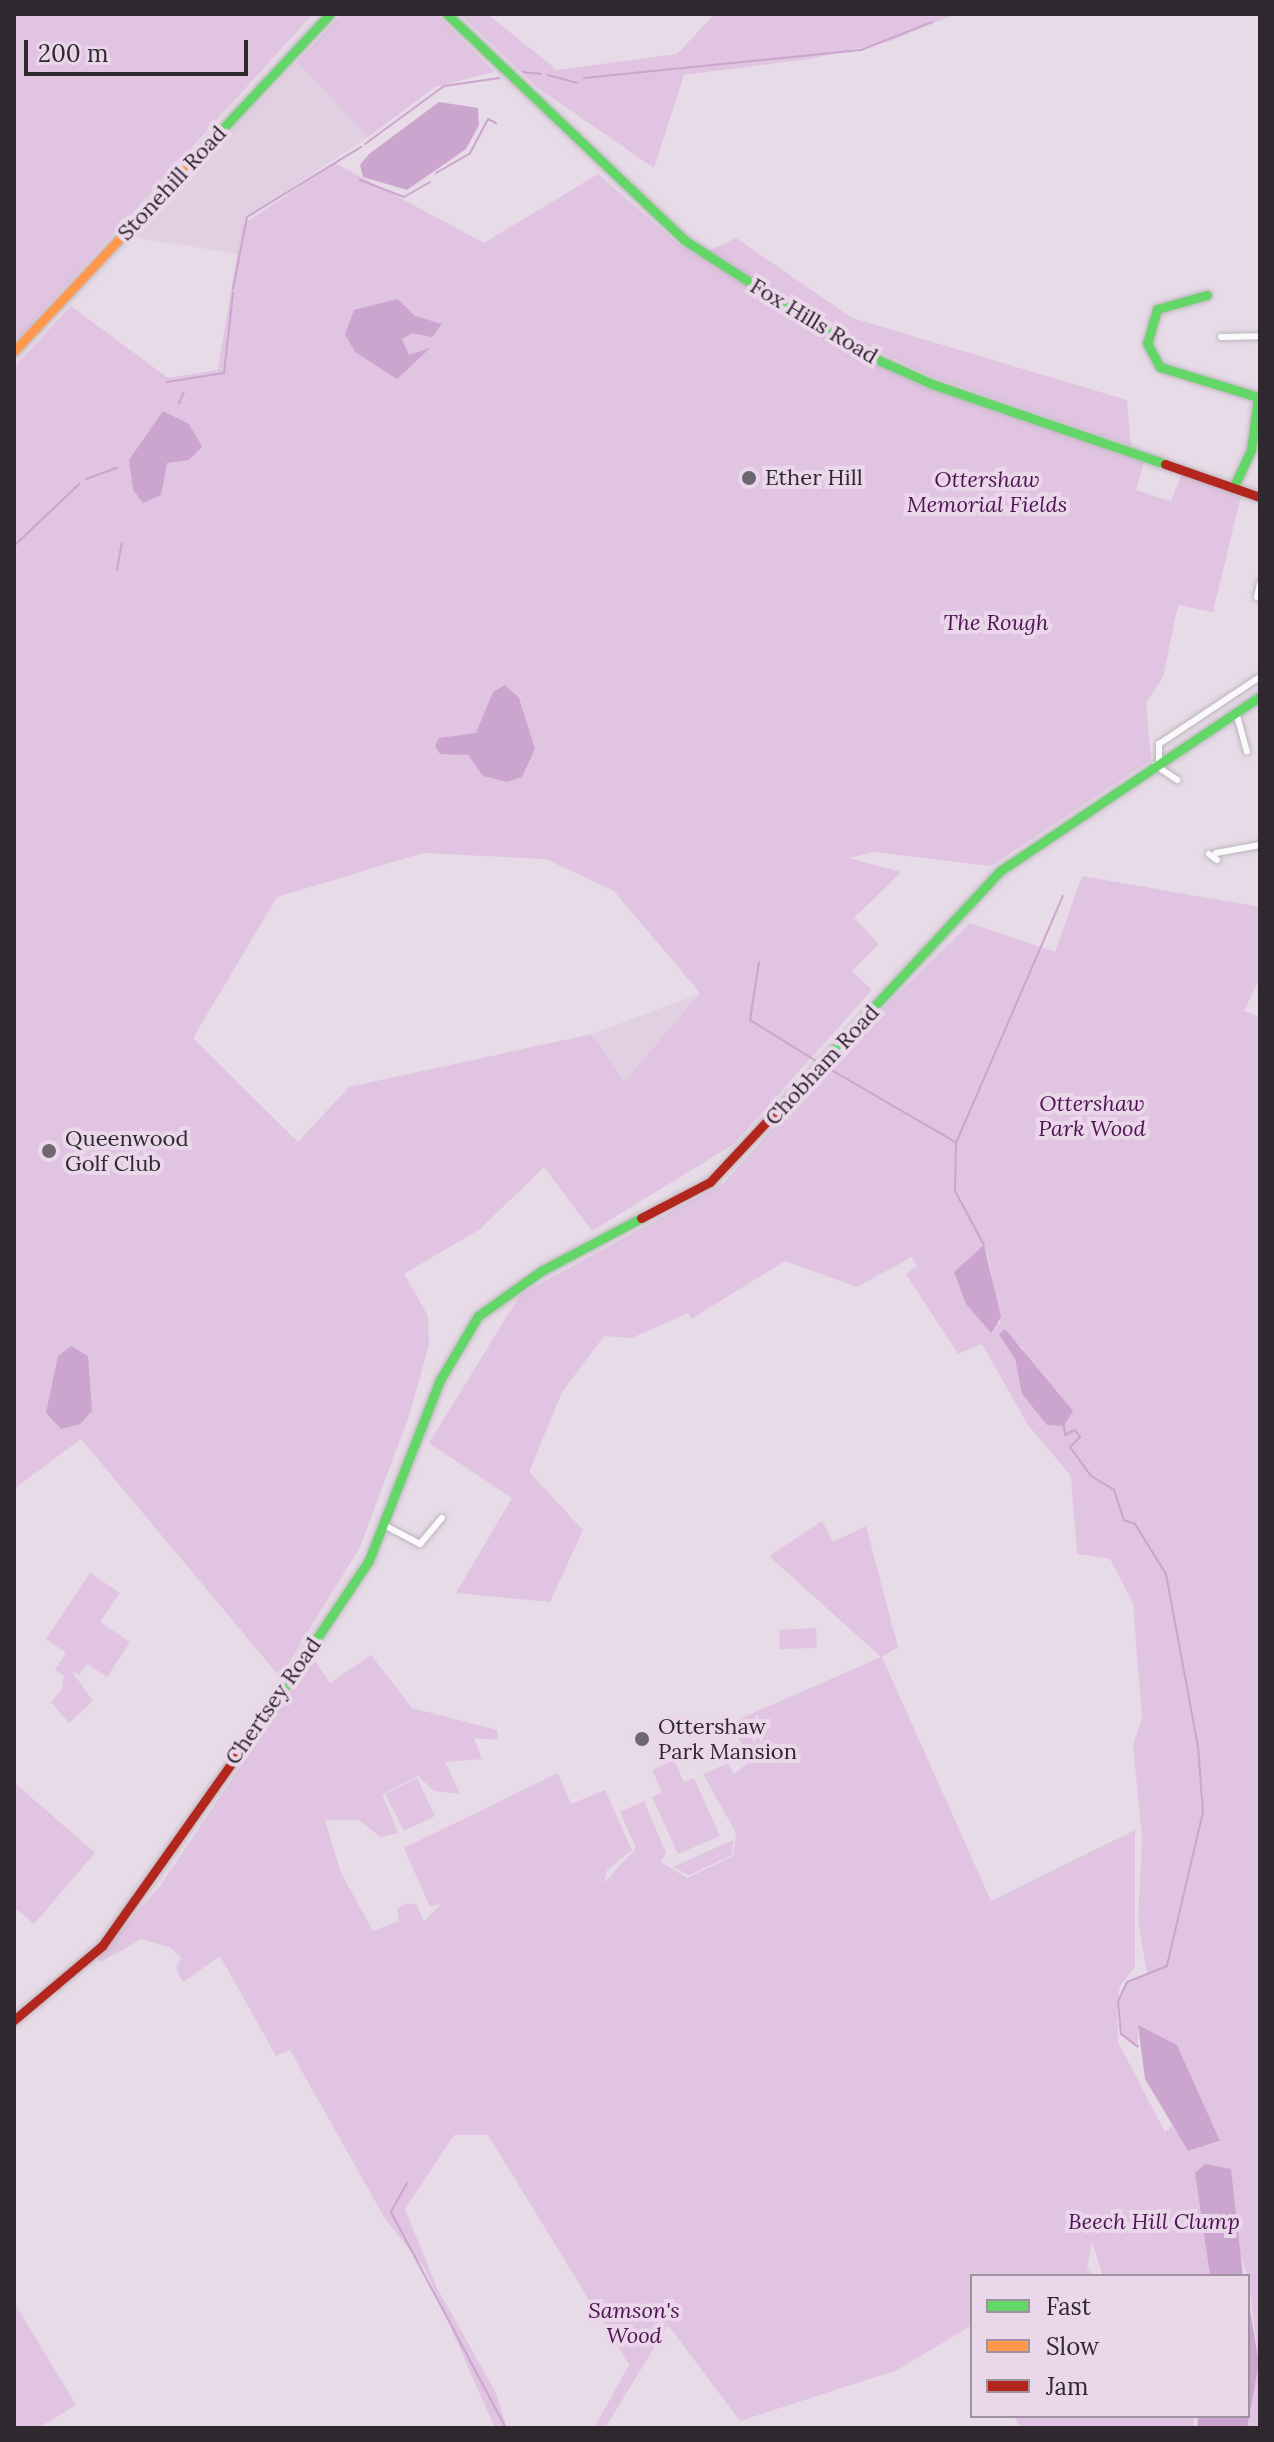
<!DOCTYPE html>
<html>
<head>
<meta charset="utf-8">
<style>
	body { margin:0 }
	#map { position:relative; width:1274px; height:2442px; overflow:hidden; background:#e6dbe6; font-family:Lora,serif }
	div>[style] { position:absolute }
	[style*='--x'] { left:calc(var(--x)*1px); top:calc(var(--y)*1px); width:calc(var(--w)*1px); rotate:calc(var(--a)*1deg) }
	.built>* { inset:0; background:#e1d0e1 }
	.green>* { inset:0; background:#e0c4e1 }
	.water>* { inset:0; background:#cba5cd }
	.stream>* { height:2px; margin:-1px; padding:0 1px; transform-origin:1px; border-radius:1px; background:#cba5cd }
	.roads { filter:drop-shadow(0 0 2px #bdb5bd) drop-shadow(0 0 2px #bdb5bd) }
	.street>* { height:6px; margin:-3px; padding:0 3px; transform-origin:3px; border-radius:3px; background:#fbfafb }
	.fast>* { height:9px; margin:-4.5px; padding:0 4.5px; transform-origin:4.5px; border-radius:4.5px; background:#63d668 }
	.slow>* { height:9px; margin:-4.5px; padding:0 4.5px; transform-origin:4.5px; border-radius:4.5px; background:#ff974d }
	.jam>* { height:9px; margin:-4.5px; padding:0 4.5px; transform-origin:4.5px; border-radius:4.5px; background:#b3261e }
	.dots>* { width:22px; height:22px; translate:-50% -50%; box-sizing:border-box; border:4px solid #ead7ea; border-radius:50% }
	span { translate:-50% -50%; white-space:nowrap; text-align:center; line-height:1.15; -webkit-text-stroke:8px #ead7ea; paint-order:stroke }
	.street-label { font-size:22px; color:#2f282f }
	.poi-label { font-size:22px; color:#2f282f }
	.left { translate:0 -50%; text-align:left }
	.park-label { font-size:22px; color:#4f1353; font-style:italic }
	.frame { position:absolute; inset:0; border:16px solid #2f282f; pointer-events:none }
	.legend { position:absolute; left:970px; top:2274px; width:280px; height:144px; box-sizing:border-box; background:#ead7ea; border:2px solid #9f919f; margin:0; padding:10px 14px; list-style:none; font-size:24px; color:#2f282f }
	.legend li { display:flex; align-items:center; gap:16px; height:40px }
	.legend b { width:40px; border:2px solid #9f919f }
	.scale { position:absolute; left:24px; top:40px; width:224px; height:36px; box-sizing:border-box; border:4px solid #2f282f; border-top:0; padding-left:10px; font-size:24px; line-height:28px; white-space:nowrap; color:#2f282f; -webkit-text-stroke:6px #ead7ea; paint-order:stroke }
</style>
</head>
<body>
<div id="map">
	<div class="built">
		<div style="clip-path:polygon(297px 62px,368px 137px,247px 217px,238px 254px,132px 237px)"></div>
		<div style="clip-path:polygon(701px 993px,624px 1082px,592px 1034px)"></div>
	</div>
	<div class="green">
		<div style="clip-path:polygon(14px 14px,313px 14px,14px 343px)"></div>
		<div style="clip-path:polygon(342px 14px,437px 14px,494px 72px,435px 87px,368px 137px,297px 62px)"></div>
		<div style="clip-path:polygon(460px 14px,487px 14px,557px 70px,677px 54px,715px 14px,956px 14px,890px 41px,815px 58px,684px 75px,654px 168px,538px 88px)"></div>
		<div style="clip-path:polygon(evenodd,335px 163px,484px 243px,598px 174px,677px 243px,912px 382px,1144px 462px,1136px 490px,1163px 499px,1171px 501px,1182px 473px,1241px 496px,1213px 612px,1178px 605px,1163px 677px,1146px 703px,1151px 760px,991px 866px,874px 852px,849px 858px,901px 872px,854px 918px,879px 944px,852px 971px,872px 990px,734px 1144px,592px 1231px,544px 1167px,480px 1229px,404px 1274px,428px 1316px,429px 1345px,410px 1413px,360px 1547px,280px 1677px,81px 1439px,14px 1489px,14px 367px,71px 306px,168px 378px,218px 370px,242px 225px,335px 163px,423px 853px,546px 859px,614px 891px,700px 993px,624px 1082px,592px 1034px,349px 1087px,298px 1142px,193px 1038px,277px 897px,423px 853px)"></div>
		<div style="clip-path:polygon(736px 238px,852px 318px,1127px 400px,1131px 446px,930px 376px,832px 329px,708px 251px)"></div>
		<div style="clip-path:polygon(evenodd,1082px 876px,1260px 907px,1260px 978px,1244px 1011px,1260px 1017px,1260px 2428px,1247px 2428px,1259px 2364px,1248px 2276px,1234px 2238px,1233px 2186px,1205px 2164px,1195px 2173px,1210px 2276px,1103px 2276px,1092px 2242px,1087px 2268px,1093px 2276px,972px 2276px,972px 2325px,897px 2370px,740px 2421px,668px 2325px,605px 2428px,594px 2428px,629px 2365px,488px 2135px,454px 2135px,405px 2209px,437px 2288px,496px 2393px,507px 2428px,495px 2428px,425px 2269px,384px 2217px,290px 2050px,276px 2056px,220px 1956px,183px 1982px,176px 1968px,181px 1958px,171px 1948px,141px 1939px,101px 1962px,97px 1957px,161px 1885px,313px 1658px,330px 1683px,371px 1655px,412px 1708px,497px 1730px,498px 1740px,474px 1738px,482px 1759px,445px 1762px,460px 1794px,434px 1791px,418px 1776px,382px 1794px,398px 1833px,381px 1837px,359px 1820px,325px 1820px,341px 1873px,373px 1931px,399px 1921px,397px 1909px,407px 1903px,417px 1905px,424px 1922px,442px 1903px,430px 1907px,404px 1848px,558px 1773px,571px 1804px,605px 1790px,632px 1850px,607px 1870px,604px 1883px,636px 1848px,620px 1812px,644px 1801px,666px 1853px,661px 1862px,687px 1878px,733px 1856px,736px 1833px,703px 1774px,728px 1763px,734px 1774px,750px 1761px,731px 1723px,881px 1657px,769px 1556px,822px 1521px,833px 1542px,866px 1526px,898px 1647px,882px 1657px,991px 1901px,1135px 1830px,1135px 1967px,1120px 1986px,1118px 1998px,1127px 1982px,1147px 1973px,1138px 1921px,1142px 1839px,1133px 1745px,1142px 1719px,1133px 1603px,1110px 1559px,1077px 1554px,1071px 1476px,1028px 1425px,982px 1344px,958px 1354px,906px 1274px,917px 1266px,912px 1257px,857px 1287px,785px 1261px,691px 1319px,688px 1313px,632px 1338px,604px 1336px,562px 1392px,529px 1472px,583px 1530px,550px 1602px,456px 1593px,512px 1498px,429px 1443px,520px 1295px,724px 1183px,852px 1039px,970px 923px,1055px 952px,1082px 876px,984px 1246px,988px 1255px,1001px 1326px,954px 1272px,984px 1246px,1082px 876px,1000px 1334px,1023px 1348px,1047px 1425px,1022px 1394px,1015px 1359px,1000px 1334px,1082px 876px,1117px 2005px,1121px 2034px,1138px 2047px,1138px 2026px,1177px 2045px,1220px 2142px,1188px 2151px,1173px 2126px,1165px 2132px,1118px 2042px,1117px 2005px)"></div>
		<div style="clip-path:polygon(90px 1573px,120px 1593px,100px 1622px,130px 1642px,107px 1677px,87px 1664px,79px 1675px,71px 1670px,93px 1701px,69px 1723px,51px 1702px,62px 1689px,64px 1676px,55px 1670px,66px 1653px,46px 1639px)"></div>
		<div style="clip-path:polygon(816px 1628px,817px 1648px,780px 1649px,779px 1630px)"></div>
		<div style="clip-path:polygon(674px 1760px,684px 1782px,694px 1778px,720px 1836px,678px 1854px,652px 1797px,662px 1792px,652px 1770px)"></div>
		<div style="clip-path:polygon(417px 1778px,435px 1816px,404px 1831px,385px 1794px)"></div>
		<div style="clip-path:polygon(16px 1784px,95px 1853px,34px 1924px,14px 1907px)"></div>
		<div style="clip-path:polygon(733px 1840px,732px 1855px,689px 1875px,673px 1867px)"></div>
		<div style="clip-path:polygon(14px 2302px,76px 2405px,38px 2428px,14px 2428px)"></div>
		<div style="clip-path:polygon(1013px 2416px,1194px 2416px,1193px 2428px,1021px 2428px)"></div>
	</div>
	<div class="water">
		<div style="clip-path:polygon(439px 102px,478px 108px,479px 125px,466px 149px,407px 190px,363px 177px,360px 165px,369px 154px)"></div>
		<div style="clip-path:polygon(398px 299px,415px 316px,442px 324px,432px 337px,412px 333px,402px 339px,409px 355px,430px 348px,397px 379px,355px 352px,345px 334px,354px 310px)"></div>
		<div style="clip-path:polygon(163px 411px,189px 424px,202px 447px,189px 460px,167px 463px,161px 495px,143px 503px,133px 490px,129px 460px)"></div>
		<div style="clip-path:polygon(505px 685px,519px 698px,535px 749px,522px 777px,507px 782px,483px 776px,468px 755px,440px 754px,435px 746px,439px 738px,476px 733px,493px 692px)"></div>
		<div style="clip-path:polygon(984px 1245px,1001px 1317px,991px 1333px,966px 1304px,954px 1272px)"></div>
		<div style="clip-path:polygon(1005px 1329px,1073px 1411px,1064px 1426px,1047px 1425px,1022px 1394px,1015px 1359px,999px 1334px)"></div>
		<div style="clip-path:polygon(71px 1346px,88px 1356px,92px 1411px,80px 1424px,61px 1429px,46px 1413px,58px 1356px)"></div>
		<div style="clip-path:polygon(1138px 2025px,1177px 2045px,1220px 2141px,1188px 2151px,1145px 2079px)"></div>
		<div style="clip-path:polygon(1205px 2164px,1231px 2169px,1243px 2276px,1210px 2276px,1195px 2173px)"></div>
		<div style="clip-path:polygon(1248px 2297px,1259px 2364px,1247px 2428px,1197px 2428px,1198px 2416px,1248px 2416px)"></div>
	</div>
	<div class="stream">
		<div style="--x:523;--y:72;--w:18;--a:6"></div>
		<div style="--x:548;--y:75;--w:30;--a:15"></div>
		<div style="--x:584;--y:78;--w:278;--a:-5.8"></div>
		<div style="--x:861;--y:50;--w:76;--a:-21.5"></div>
		<div style="--x:365;--y:144;--w:98;--a:-36.3"></div>
		<div style="--x:444;--y:86;--w:56;--a:-8.3"></div>
		<div style="--x:436;--y:173;--w:39;--a:-30"></div>
		<div style="--x:470;--y:153;--w:38;--a:-62"></div>
		<div style="--x:488;--y:119;--w:9;--a:27"></div>
		<div style="--x:360;--y:180;--w:47;--a:21.1"></div>
		<div style="--x:404;--y:197;--w:30;--a:-30"></div>
		<div style="--x:233;--y:289;--w:73;--a:-79"></div>
		<div style="--x:247;--y:217;--w:134;--a:-31.6"></div>
		<div style="--x:167;--y:382;--w:58;--a:-9"></div>
		<div style="--x:224;--y:373;--w:81;--a:-83.6"></div>
		<div style="--x:179;--y:403;--w:12;--a:-66"></div>
		<div style="--x:86;--y:479;--w:33;--a:-20"></div>
		<div style="--x:14;--y:546;--w:90;--a:-43.6"></div>
		<div style="--x:117;--y:570;--w:28;--a:-80"></div>
		<div style="--x:759;--y:962;--w:59;--a:98.8"></div>
		<div style="--x:750;--y:1020;--w:78;--a:31.8"></div>
		<div style="--x:828;--y:1068;--w:147;--a:30.2"></div>
		<div style="--x:984;--y:1245;--w:61;--a:-118.2"></div>
		<div style="--x:955;--y:1191;--w:48;--a:-88.8"></div>
		<div style="--x:956;--y:1143;--w:269;--a:-66.6"></div>
		<div style="--x:1064;--y:1426;--w:9;--a:84"></div>
		<div style="--x:1065;--y:1435;--w:11;--a:-27"></div>
		<div style="--x:1075;--y:1430;--w:9;--a:54"></div>
		<div style="--x:1080;--y:1437;--w:14;--a:135"></div>
		<div style="--x:1070;--y:1447;--w:36;--a:54"></div>
		<div style="--x:1091;--y:1476;--w:27;--a:31"></div>
		<div style="--x:1114;--y:1490;--w:32;--a:72"></div>
		<div style="--x:1124;--y:1520;--w:12;--a:20"></div>
		<div style="--x:1135;--y:1524;--w:59;--a:58.2"></div>
		<div style="--x:1166;--y:1574;--w:175;--a:79.5"></div>
		<div style="--x:1198;--y:1746;--w:66;--a:85.7"></div>
		<div style="--x:1203;--y:1812;--w:158;--a:103.2"></div>
		<div style="--x:1167;--y:1966;--w:43;--a:158.2"></div>
		<div style="--x:1127;--y:1982;--w:21;--a:115"></div>
		<div style="--x:1118;--y:2001;--w:33;--a:85"></div>
		<div style="--x:1121;--y:2034;--w:21;--a:37"></div>
		<div style="--x:407;--y:2183;--w:33;--a:119"></div>
		<div style="--x:391;--y:2212;--w:245;--a:62"></div>
	</div>
	<div class="roads">
		<div class="street">
			<div style="--x:1221;--y:337;--w:39;--a:-1"></div>
			<div style="--x:1257;--y:597;--w:14;--a:-78"></div>
			<div style="--x:1236;--y:712;--w:41;--a:74.6"></div>
			<div style="--x:1159;--y:763;--w:19;--a:-90"></div>
			<div style="--x:1159;--y:744;--w:121;--a:-33.6"></div>
			<div style="--x:1155;--y:765;--w:27;--a:34"></div>
			<div style="--x:1216;--y:853;--w:45;--a:-10.3"></div>
			<div style="--x:1209;--y:854;--w:10;--a:37"></div>
			<div style="--x:384;--y:1525;--w:41;--a:27.8"></div>
			<div style="--x:420;--y:1544;--w:34;--a:-50"></div>
		</div>
		<div class="fast">
			<div style="--x:447;--y:14;--w:327;--a:43.6"></div>
			<div style="--x:684;--y:240;--w:202;--a:32.7"></div>
			<div style="--x:854;--y:349;--w:85;--a:24.2"></div>
			<div style="--x:932;--y:384;--w:246;--a:18.9"></div>
			<div style="--x:211;--y:141;--w:174;--a:-46.9"></div>
			<div style="--x:1207;--y:295;--w:52;--a:164.4"></div>
			<div style="--x:1157;--y:309;--w:35;--a:106"></div>
			<div style="--x:1147;--y:343;--w:27;--a:62"></div>
			<div style="--x:1160;--y:367;--w:102;--a:17"></div>
			<div style="--x:1258;--y:397;--w:53;--a:97.5"></div>
			<div style="--x:1251;--y:450;--w:42;--a:115.3"></div>
			<div style="--x:829;--y:1055;--w:251;--a:-47.1"></div>
			<div style="--x:1000;--y:871;--w:313;--a:-33.9"></div>
			<div style="--x:262;--y:1720;--w:192;--a:-56.2"></div>
			<div style="--x:369;--y:1560;--w:193;--a:-68.5"></div>
			<div style="--x:440;--y:1380;--w:74;--a:-59.3"></div>
			<div style="--x:478;--y:1316;--w:77;--a:-35.5"></div>
			<div style="--x:541;--y:1271;--w:113;--a:-27.9"></div>
		</div>
		<div class="slow">
			<div style="--x:14;--y:351;--w:288;--a:-46.8"></div>
		</div>
		<div class="jam">
			<div style="--x:1165;--y:464;--w:101;--a:19.2"></div>
			<div style="--x:641;--y:1218;--w:78;--a:-27.6"></div>
			<div style="--x:710;--y:1182;--w:174;--a:-46.9"></div>
			<div style="--x:14;--y:2020;--w:115;--a:-40.1"></div>
			<div style="--x:102;--y:1946;--w:277;--a:-54.7"></div>
		</div>
	</div>
	<div class="dots">
		<div style="left:749px;top:478px;background:#6f676f"></div>
		<div style="left:49px;top:1151px;background:#6f676f"></div>
		<div style="left:642px;top:1739px;background:#6f676f"></div>
	</div>
	<div class="street-label">
		<span style="left:172px;top:183px;rotate:-47deg">Stonehill Road</span>
		<span style="left:814px;top:321px;rotate:31deg">Fox Hills Road</span>
		<span style="left:822px;top:1065px;rotate:-47deg">Chobham Road</span>
		<span style="left:273px;top:1701px;rotate:-55deg">Chertsey Road</span>
	</div>
	<div class="poi-label">
		<span class="left" style="left:765px;top:478px">Ether Hill</span>
		<span class="left" style="left:65px;top:1151px">Queenwood<br>Golf Club</span>
		<span class="left" style="left:658px;top:1739px">Ottershaw<br>Park Mansion</span>
	</div>
	<div class="park-label">
		<span style="left:987px;top:492px">Ottershaw<br>Memorial Fields</span>
		<span style="left:996px;top:623px">The Rough</span>
		<span style="left:1092px;top:1116px">Ottershaw<br>Park Wood</span>
		<span style="left:1154px;top:2222px">Beech Hill Clump</span>
		<span style="left:634px;top:2323px">Samson's<br>Wood</span>
	</div>
	<div class="frame"></div>
	<ul class="legend">
	<li><b style="height:10px;background:#63d668"></b>Fast</li>
	<li><b style="height:10px;background:#ff974d"></b>Slow</li>
	<li><b style="height:10px;background:#b3261e"></b>Jam</li>
	</ul>
	<div class="scale">200 m</div>
</div>
</body>
</html>
